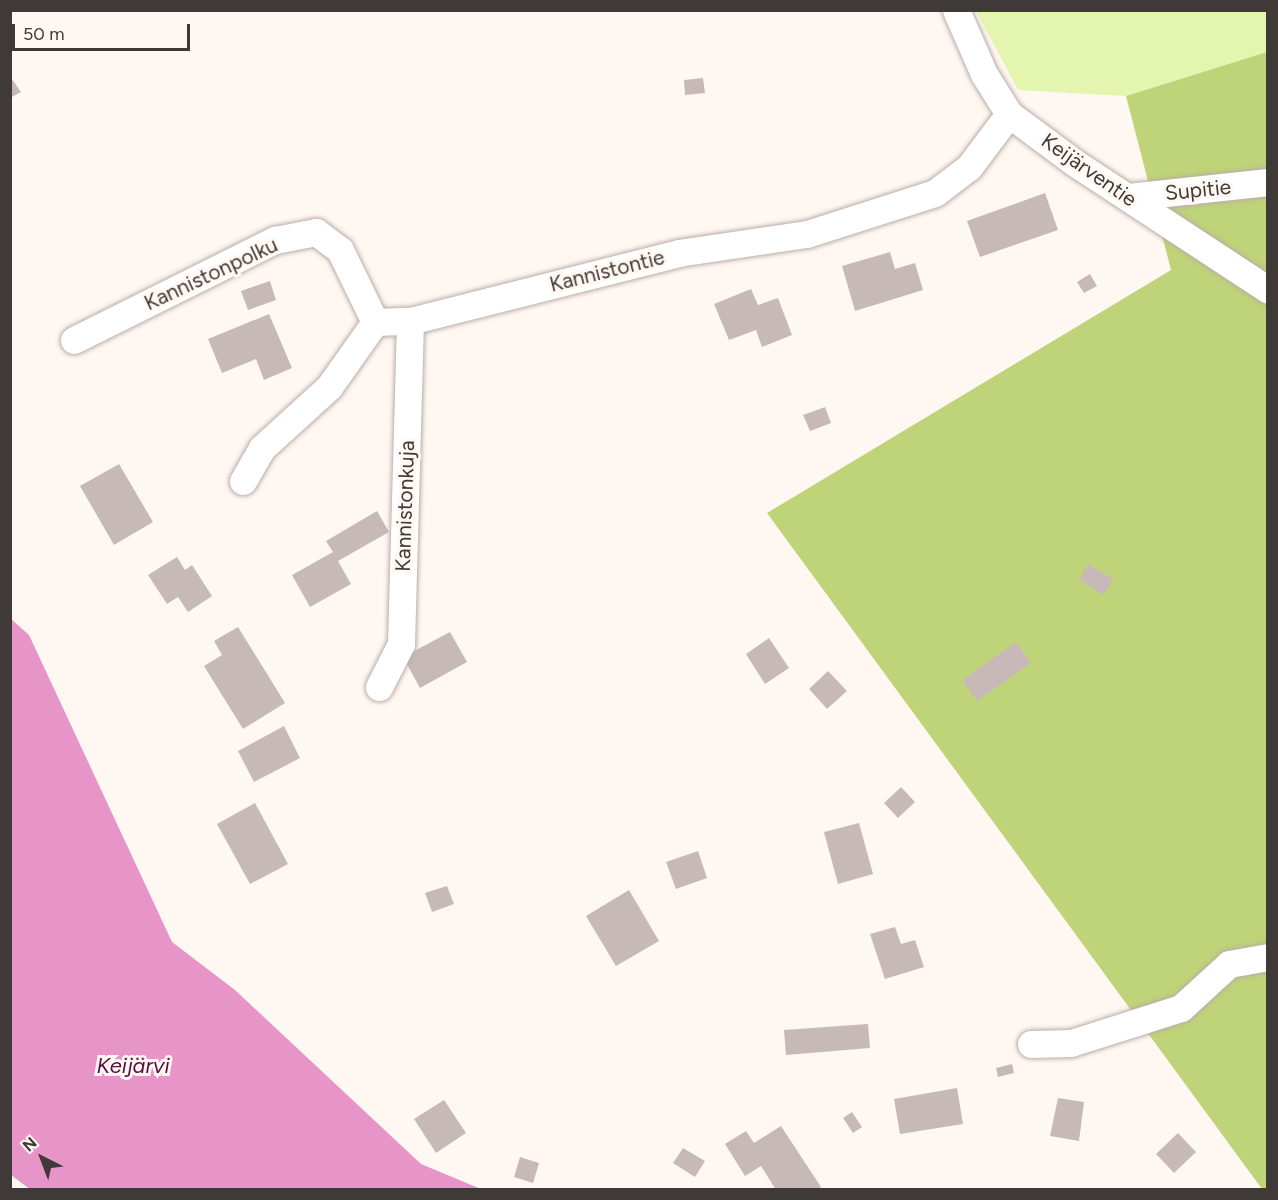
<!DOCTYPE html>
<html>
<head>
<meta charset="utf-8">
<style>
	body { margin:0 }
	#map { position:relative; width:1278px; height:1200px; overflow:hidden; background:#fff7f2; font-family:Figtree,sans-serif }
	div>[style] { position:absolute }
	[style*='--x'] { left:calc(var(--x)*1px); top:calc(var(--y)*1px); width:calc(var(--w)*1px); rotate:calc(var(--a)*1deg) }
	.green>* { inset:0; background:#e3f5ae }
	.forest>* { inset:0; background:#bfd378 }
	.water>* { inset:0; background:#e795c9 }
	.building>* { inset:0; background:#c8b9b9 }
	.roads { filter:drop-shadow(0 0 2px #baada6) drop-shadow(0 0 2px #baada6) }
	.minor>* { height:27px; margin:-13.5px; padding:0 13.5px; transform-origin:13.5px; border-radius:13.5px; background:#fff }
	span { translate:-50% -50%; white-space:nowrap; text-align:center; line-height:1.15; -webkit-text-stroke:6px #fff7f2; paint-order:stroke }
	.street-label { font-size:21px; color:#3f3a37 }
	.water-label { font-size:22px; color:#560e43; font-style:italic }
	.frame { position:absolute; inset:0; border:12px solid #3f3a37; pointer-events:none }
	.north { position:absolute; left:12px; top:1128px; width:60px; height:60px; -webkit-text-stroke:4px #fff7f2; paint-order:stroke; rotate:318deg; font-size:16px; font-weight:700; line-height:24px; text-align:center; color:#3f3a37 }
	.north::after { content:''; display:block; margin:auto; width:21px; height:27px; background:#3f3a37; clip-path:polygon(50% 0,100% 100%,50% 72%,0 100%) }
	.scale { position:absolute; left:12px; top:24px; width:178px; height:27px; box-sizing:border-box; border:3px solid #3f3a37; border-top:0; padding-left:8px; font-size:18px; line-height:21px; white-space:nowrap; color:#3f3a37; -webkit-text-stroke:4px #fff7f2; paint-order:stroke }
</style>
</head>
<body>
<div id="map">
	<div class="green">
		<div style="clip-path:polygon(976px 11px,1267px 11px,1267px 52px,1126px 96px,1018px 90px)"></div>
	</div>
	<div class="forest">
		<div style="clip-path:polygon(1267px 52px,1267px 1189px,1262px 1189px,767px 513px,1171px 270px,1126px 96px)"></div>
	</div>
	<div class="water">
		<div style="clip-path:polygon(11px 619px,29px 635px,172px 942px,235px 990px,421px 1164px,481px 1189px,31px 1190px,11px 1175px)"></div>
	</div>
	<div class="building">
		<div style="clip-path:polygon(10px 76px,21px 92px,10px 98px)"></div>
		<div style="clip-path:polygon(703px 78px,705px 93px,685px 95px,684px 80px)"></div>
		<div style="clip-path:polygon(1045px 193px,1058px 230px,980px 257px,967px 221px)"></div>
		<div style="clip-path:polygon(890px 252px,895px 269px,915px 263px,923px 290px,855px 311px,842px 266px)"></div>
		<div style="clip-path:polygon(1090px 274px,1097px 286px,1084px 293px,1077px 282px)"></div>
		<div style="clip-path:polygon(270px 281px,276px 300px,248px 310px,241px 291px)"></div>
		<div style="clip-path:polygon(751px 289px,758px 305px,778px 298px,792px 335px,762px 347px,756px 330px,729px 340px,714px 304px)"></div>
		<div style="clip-path:polygon(269px 314px,292px 368px,264px 380px,256px 359px,222px 373px,208px 339px)"></div>
		<div style="clip-path:polygon(825px 407px,831px 423px,810px 431px,803px 415px)"></div>
		<div style="clip-path:polygon(119px 464px,153px 522px,114px 545px,80px 486px)"></div>
		<div style="clip-path:polygon(377px 511px,389px 532px,338px 561px,351px 584px,310px 607px,292px 575px,333px 552px,326px 541px)"></div>
		<div style="clip-path:polygon(177px 557px,185px 570px,192px 565px,212px 596px,188px 612px,178px 597px,167px 604px,148px 575px)"></div>
		<div style="clip-path:polygon(1088px 564px,1113px 579px,1104px 595px,1079px 580px)"></div>
		<div style="clip-path:polygon(238px 627px,285px 703px,243px 729px,204px 666px,222px 655px,214px 641px)"></div>
		<div style="clip-path:polygon(450px 632px,467px 662px,420px 688px,403px 657px)"></div>
		<div style="clip-path:polygon(769px 638px,789px 668px,765px 684px,746px 654px)"></div>
		<div style="clip-path:polygon(1016px 642px,1031px 663px,977px 701px,962px 680px)"></div>
		<div style="clip-path:polygon(828px 671px,847px 691px,827px 709px,809px 689px)"></div>
		<div style="clip-path:polygon(284px 726px,300px 758px,254px 782px,238px 751px)"></div>
		<div style="clip-path:polygon(901px 787px,915px 802px,898px 818px,884px 803px)"></div>
		<div style="clip-path:polygon(255px 803px,288px 864px,250px 884px,217px 824px)"></div>
		<div style="clip-path:polygon(859px 823px,873px 874px,838px 884px,824px 832px)"></div>
		<div style="clip-path:polygon(698px 851px,707px 878px,676px 889px,666px 862px)"></div>
		<div style="clip-path:polygon(447px 886px,454px 904px,432px 912px,425px 893px)"></div>
		<div style="clip-path:polygon(629px 890px,659px 941px,616px 966px,586px 916px)"></div>
		<div style="clip-path:polygon(895px 927px,901px 944px,915px 940px,924px 967px,885px 979px,870px 934px)"></div>
		<div style="clip-path:polygon(868px 1024px,870px 1048px,786px 1055px,784px 1030px)"></div>
		<div style="clip-path:polygon(1012px 1064px,1014px 1073px,998px 1077px,996px 1068px)"></div>
		<div style="clip-path:polygon(957px 1088px,963px 1124px,900px 1134px,894px 1099px)"></div>
		<div style="clip-path:polygon(1058px 1098px,1084px 1102px,1079px 1141px,1050px 1136px)"></div>
		<div style="clip-path:polygon(444px 1100px,466px 1133px,436px 1153px,414px 1119px)"></div>
		<div style="clip-path:polygon(852px 1112px,862px 1127px,853px 1133px,843px 1118px)"></div>
		<div style="clip-path:polygon(781px 1126px,821px 1187px,818px 1190px,776px 1190px,761px 1166px,745px 1176px,725px 1144px,746px 1131px,754px 1143px)"></div>
		<div style="clip-path:polygon(1178px 1133px,1196px 1152px,1174px 1173px,1156px 1154px)"></div>
		<div style="clip-path:polygon(683px 1148px,705px 1161px,695px 1177px,673px 1163px)"></div>
		<div style="clip-path:polygon(520px 1157px,539px 1163px,533px 1183px,514px 1177px)"></div>
	</div>
	<div class="roads">
		<div class="minor">
			<div style="--x:956;--y:10;--w:70;--a:66.4"></div>
			<div style="--x:984;--y:74;--w:47;--a:58"></div>
			<div style="--x:1009;--y:114;--w:82;--a:36.6"></div>
			<div style="--x:1075;--y:163;--w:231;--a:33.3"></div>
			<div style="--x:1128;--y:197;--w:141;--a:-6.1"></div>
			<div style="--x:375;--y:322;--w:35;--a:-2"></div>
			<div style="--x:410;--y:321;--w:276;--a:-14.2"></div>
			<div style="--x:678;--y:253;--w:130;--a:-8.4"></div>
			<div style="--x:807;--y:234;--w:134;--a:-17.8"></div>
			<div style="--x:935;--y:193;--w:43;--a:-37.4"></div>
			<div style="--x:969;--y:167;--w:66;--a:-53"></div>
			<div style="--x:74;--y:340;--w:225;--a:-26.5"></div>
			<div style="--x:275;--y:240;--w:42;--a:-11"></div>
			<div style="--x:316;--y:232;--w:30;--a:37"></div>
			<div style="--x:340;--y:250;--w:80;--a:64.1"></div>
			<div style="--x:243;--y:481;--w:38;--a:-60"></div>
			<div style="--x:262;--y:448;--w:91;--a:-42.3"></div>
			<div style="--x:329;--y:387;--w:80;--a:-54.7"></div>
			<div style="--x:379;--y:687;--w:48;--a:-62.9"></div>
			<div style="--x:401;--y:644;--w:323;--a:-88.4"></div>
			<div style="--x:1031;--y:1044;--w:40;--a:-1.4"></div>
			<div style="--x:1071;--y:1043;--w:115;--a:-17.7"></div>
			<div style="--x:1181;--y:1008;--w:65;--a:-42.5"></div>
			<div style="--x:1229;--y:964;--w:40;--a:-10"></div>
		</div>
	</div>
	<div class="street-label">
		<span style="left:1089px;top:170px;rotate:35deg">Keijärventie</span>
		<span style="left:1198px;top:190px;rotate:-6deg">Supitie</span>
		<span style="left:607px;top:271px;rotate:-14deg">Kannistontie</span>
		<span style="left:211px;top:274px;rotate:-25deg">Kannistonpolku</span>
		<span style="left:405px;top:506px;rotate:-88deg">Kannistonkuja</span>
	</div>
	<div class="water-label">
		<span style="left:133px;top:1066px">Keijärvi</span>
	</div>
	<div class="frame"></div>
	<div class="north">N</div>
	<div class="scale">50 m</div>
</div>
</body>
</html>
